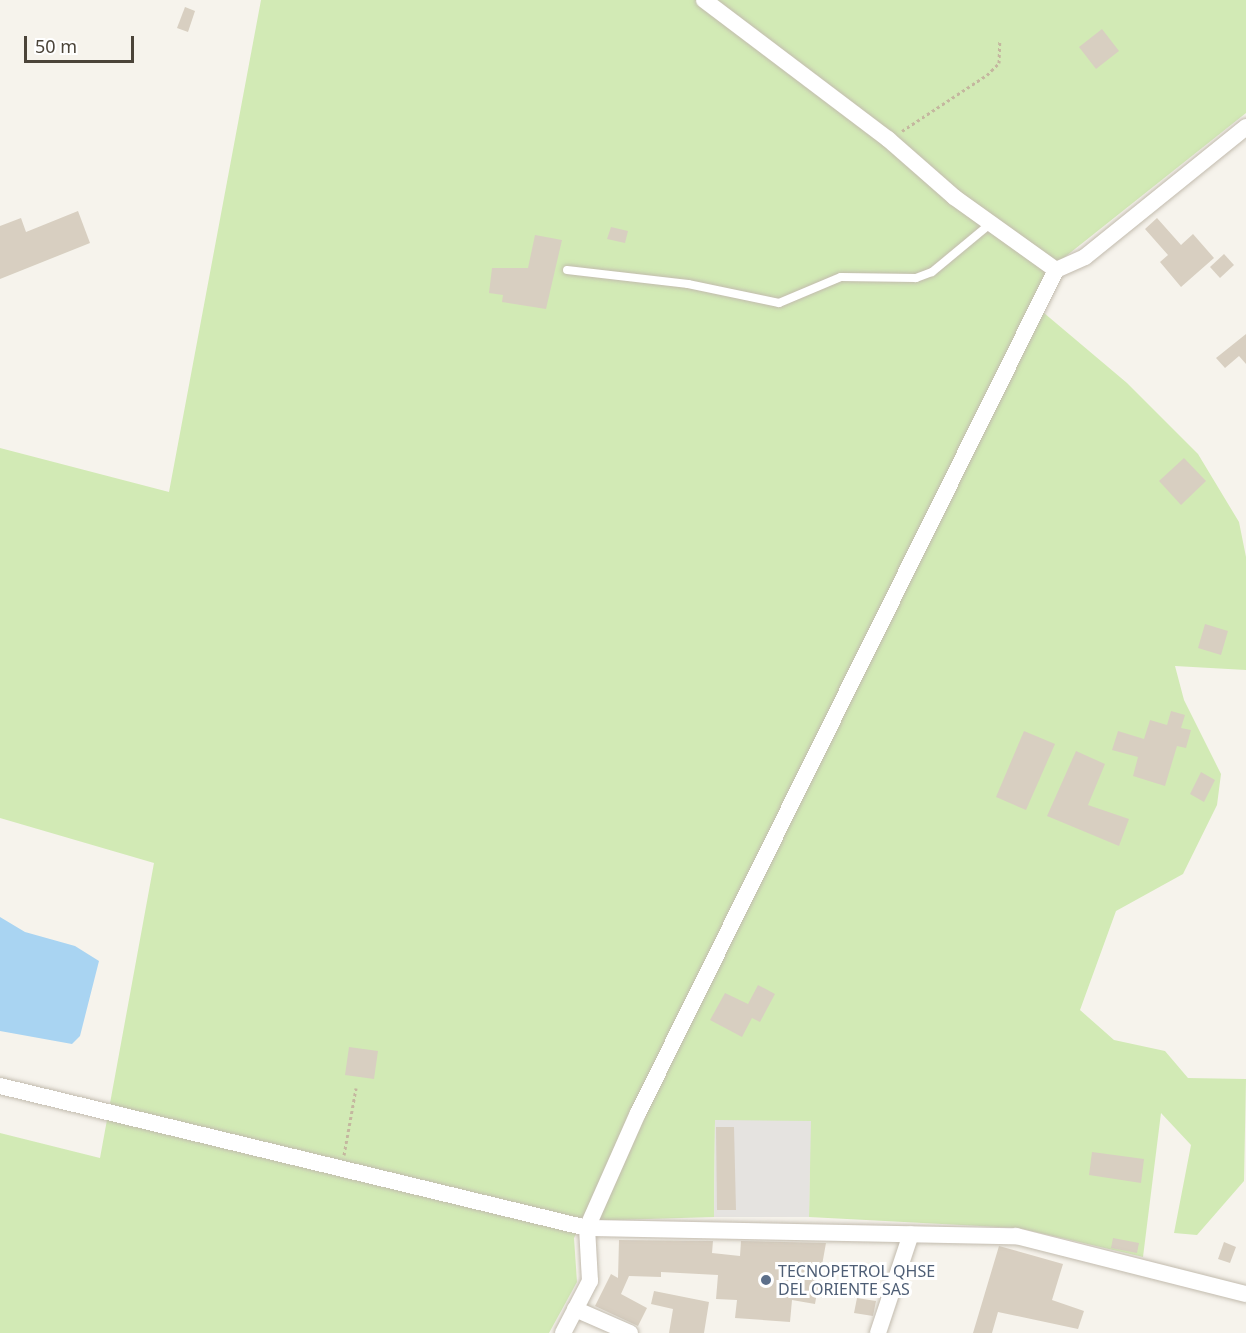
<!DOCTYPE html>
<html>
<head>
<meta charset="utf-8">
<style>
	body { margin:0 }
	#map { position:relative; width:1246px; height:1333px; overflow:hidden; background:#f6f3ec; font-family:"Noto Sans",sans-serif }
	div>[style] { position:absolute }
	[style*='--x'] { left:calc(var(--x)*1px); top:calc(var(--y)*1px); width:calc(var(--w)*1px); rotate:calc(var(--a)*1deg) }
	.green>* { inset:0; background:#d2eab5 }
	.parking>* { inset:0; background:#e5e3e0 }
	.water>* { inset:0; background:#a9d4f2 }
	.building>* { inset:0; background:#d8cfc1 }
	.path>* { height:3px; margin-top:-1.5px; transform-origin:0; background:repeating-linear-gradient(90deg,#c4b79f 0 3px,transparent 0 6px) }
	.roads { filter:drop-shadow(0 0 2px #c2bbae) drop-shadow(0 0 2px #c2bbae) }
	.service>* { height:8px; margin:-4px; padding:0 4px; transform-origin:4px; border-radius:4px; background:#fff }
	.minor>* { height:16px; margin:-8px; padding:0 8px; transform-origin:8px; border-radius:8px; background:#fff }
	.dots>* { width:16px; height:16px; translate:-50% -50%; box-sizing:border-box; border:3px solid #fff; border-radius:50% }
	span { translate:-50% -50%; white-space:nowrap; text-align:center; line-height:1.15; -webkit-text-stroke:6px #fff; paint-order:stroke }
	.service-label { font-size:16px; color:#4e5e75 }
	.left { translate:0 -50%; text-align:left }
	.scale { position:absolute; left:24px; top:36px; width:110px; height:27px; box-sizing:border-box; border:3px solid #4b4439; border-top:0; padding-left:8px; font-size:18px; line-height:21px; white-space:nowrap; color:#4b4439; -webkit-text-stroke:4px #fff; paint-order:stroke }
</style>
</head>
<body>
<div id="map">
	<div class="green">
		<div style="clip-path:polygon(261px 0,1246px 0,1246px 113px,1046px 272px,1031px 302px,1127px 383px,1198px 454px,1239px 522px,1246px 557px,1246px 670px,1175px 666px,1184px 700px,1221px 774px,1217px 805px,1183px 874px,1116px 911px,1080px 1010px,1114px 1040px,1165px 1051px,1188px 1078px,1246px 1079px,1244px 1181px,1197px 1235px,1174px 1233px,1191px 1145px,1161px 1113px,1143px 1257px,1019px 1228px,809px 1217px,810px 1121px,715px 1121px,714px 1217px,582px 1221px,574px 1238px,577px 1282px,549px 1333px,0 1333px,0 1133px,100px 1158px,154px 863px,0 818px,0 448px,169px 492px)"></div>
	</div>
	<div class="parking">
		<div style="clip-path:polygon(715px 1120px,811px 1121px,809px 1217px,714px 1217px)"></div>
	</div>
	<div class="water">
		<div style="clip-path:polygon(0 917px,25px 932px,75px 946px,99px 961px,80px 1036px,72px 1044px,0 1031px)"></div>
	</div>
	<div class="building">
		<div style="clip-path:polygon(185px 7px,195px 11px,188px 32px,177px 28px)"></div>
		<div style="clip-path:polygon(1102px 29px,1119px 51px,1096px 69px,1079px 47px)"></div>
		<div style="clip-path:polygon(78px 211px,90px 243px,0 279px,0 226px,21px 218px,26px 232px)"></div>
		<div style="clip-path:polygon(1157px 218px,1181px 245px,1193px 234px,1214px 258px,1181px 287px,1160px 262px,1168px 255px,1145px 229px)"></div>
		<div style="clip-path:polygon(611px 227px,628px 231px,625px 243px,607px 239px)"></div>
		<div style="clip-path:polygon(535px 235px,562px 240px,546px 309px,502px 302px,503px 295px,489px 293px,492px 268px,528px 268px)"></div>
		<div style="clip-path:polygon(1224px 254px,1234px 265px,1220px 278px,1210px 267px)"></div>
		<div style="clip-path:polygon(1246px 334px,1246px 364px,1239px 356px,1225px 368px,1216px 358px)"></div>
		<div style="clip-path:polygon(1184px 458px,1206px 481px,1181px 505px,1159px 481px)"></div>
		<div style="clip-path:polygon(1205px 624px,1228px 631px,1221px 655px,1198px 648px)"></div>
		<div style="clip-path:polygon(1171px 711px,1185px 715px,1181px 728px,1191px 730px,1186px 748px,1177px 746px,1165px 786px,1133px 776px,1138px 757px,1112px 750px,1118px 731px,1144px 739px,1150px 720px,1167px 725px)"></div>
		<div style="clip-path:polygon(1024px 731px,1055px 744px,1026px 810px,996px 797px)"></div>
		<div style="clip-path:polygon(1076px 751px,1105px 764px,1088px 805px,1129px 819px,1119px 846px,1047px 816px)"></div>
		<div style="clip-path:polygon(1201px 772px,1215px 780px,1204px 802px,1190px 794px)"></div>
		<div style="clip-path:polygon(758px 985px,775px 994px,760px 1022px,752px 1018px,742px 1037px,710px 1020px,725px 993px,748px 1004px)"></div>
		<div style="clip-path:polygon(349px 1047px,378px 1051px,374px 1079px,345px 1075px)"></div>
		<div style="clip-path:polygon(716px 1127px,734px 1127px,736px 1210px,717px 1210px)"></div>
		<div style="clip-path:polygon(1092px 1152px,1144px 1159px,1141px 1183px,1089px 1175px)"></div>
		<div style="clip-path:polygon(1113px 1238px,1139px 1243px,1137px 1253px,1111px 1248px)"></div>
		<div style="clip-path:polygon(619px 1240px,713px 1241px,712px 1253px,740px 1256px,741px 1241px,826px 1243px,815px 1304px,792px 1300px,790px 1322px,735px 1318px,737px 1300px,716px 1299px,718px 1275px,661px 1272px,661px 1277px,629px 1276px,621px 1294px,647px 1308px,638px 1326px,595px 1306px,611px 1274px,618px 1278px)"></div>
		<div style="clip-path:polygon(1224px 1242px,1236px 1247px,1230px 1263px,1218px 1259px)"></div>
		<div style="clip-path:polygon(999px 1246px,1063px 1264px,1052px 1300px,1084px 1311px,1078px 1329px,998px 1312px,992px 1333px,973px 1333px)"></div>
		<div style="clip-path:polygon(654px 1291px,709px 1302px,704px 1333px,669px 1333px,673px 1309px,651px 1304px)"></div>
		<div style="clip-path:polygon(857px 1298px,876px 1301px,873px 1316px,854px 1313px)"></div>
	</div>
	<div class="path">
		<div style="--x:902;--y:131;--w:102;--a:-33.4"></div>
		<div style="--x:987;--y:75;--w:17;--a:-45"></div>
		<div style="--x:999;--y:63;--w:23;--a:-88"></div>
		<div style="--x:344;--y:1155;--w:68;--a:-79.8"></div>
	</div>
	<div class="roads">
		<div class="service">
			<div style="--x:567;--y:270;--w:122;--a:6.6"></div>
			<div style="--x:688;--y:284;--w:93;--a:11.8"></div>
			<div style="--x:779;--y:303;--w:67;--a:-22.8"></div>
			<div style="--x:841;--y:277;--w:75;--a:0.8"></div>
			<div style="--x:916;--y:278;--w:17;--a:-21"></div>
			<div style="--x:932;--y:272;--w:75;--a:-39.6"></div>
		</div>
		<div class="minor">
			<div style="--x:704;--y:0;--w:231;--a:37.1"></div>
			<div style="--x:888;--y:139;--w:88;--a:41.3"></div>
			<div style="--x:954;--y:197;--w:125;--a:35.6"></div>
			<div style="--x:1056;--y:270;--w:32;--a:-24"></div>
			<div style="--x:1085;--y:257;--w:207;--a:-38.9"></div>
			<div style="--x:0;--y:1086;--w:604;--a:13.6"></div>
			<div style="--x:587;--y:1228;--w:429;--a:1.1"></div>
			<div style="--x:1016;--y:1236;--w:237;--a:14.2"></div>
			<div style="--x:575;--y:1309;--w:60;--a:23.6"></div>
			<div style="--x:563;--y:1333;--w:59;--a:-62.6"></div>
			<div style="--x:590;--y:1281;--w:53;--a:-93.2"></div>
			<div style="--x:587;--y:1228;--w:126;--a:-66.1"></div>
			<div style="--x:638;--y:1113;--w:941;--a:-63.63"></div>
			<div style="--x:878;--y:1333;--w:104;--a:-71.6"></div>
		</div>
	</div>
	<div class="dots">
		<div style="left:766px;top:1280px;background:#5c6f8a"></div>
	</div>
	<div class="service-label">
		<span class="left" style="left:778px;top:1280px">TECNOPETROL QHSE<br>DEL ORIENTE SAS</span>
	</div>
	<div class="scale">50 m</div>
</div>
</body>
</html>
